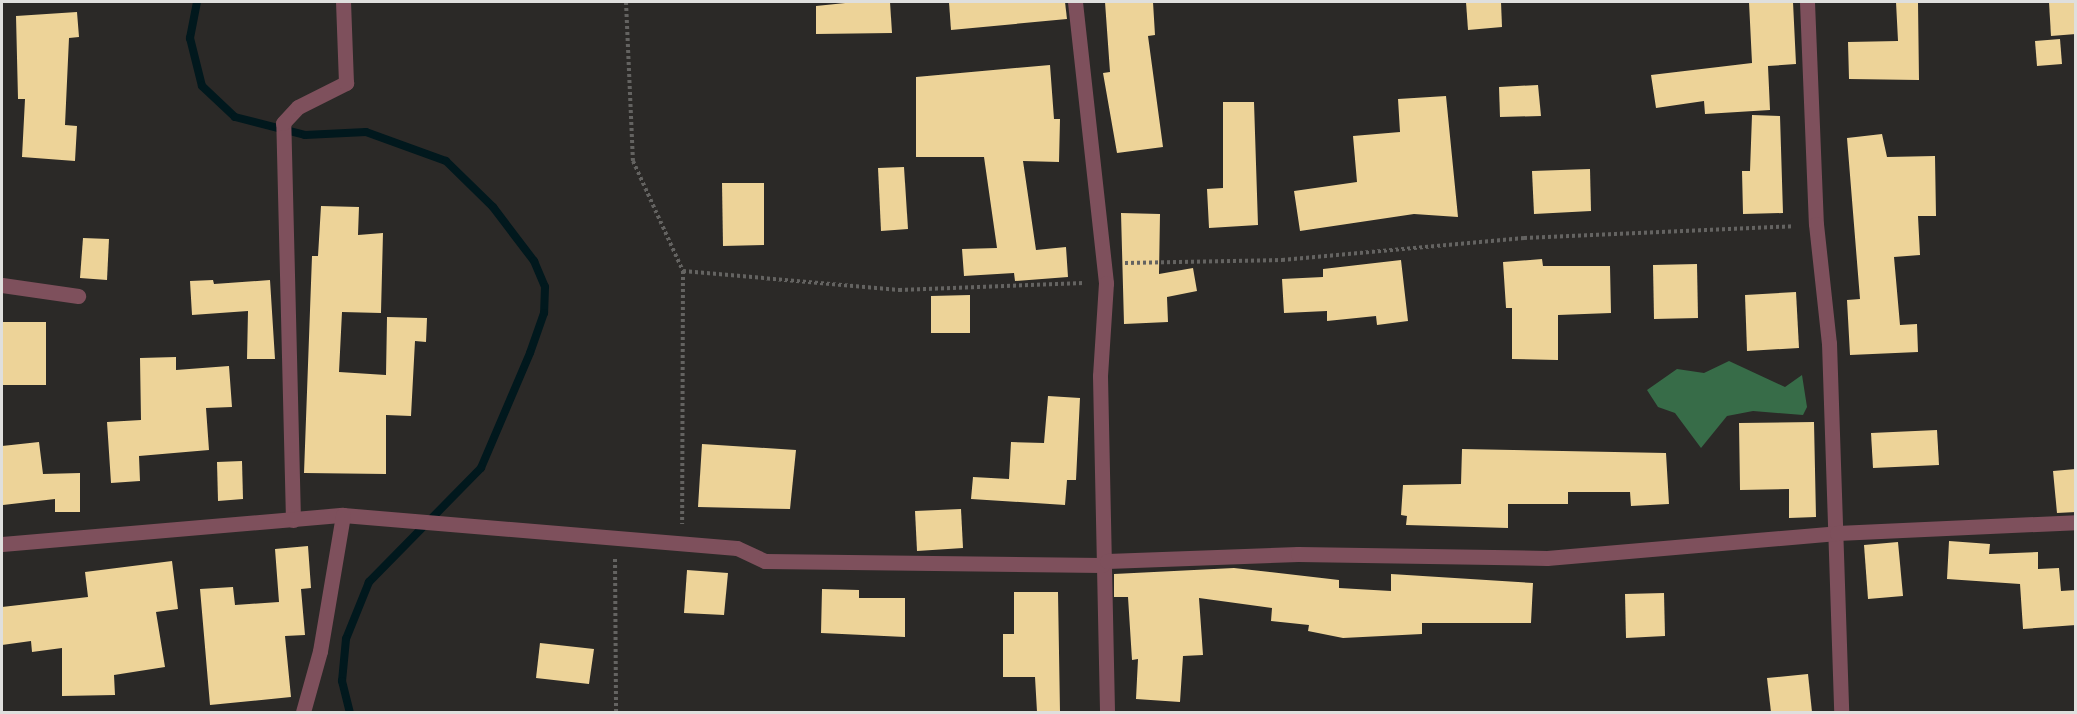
<!DOCTYPE html>
<html>
<head>
<meta charset="utf-8">
<style>
	body { margin:0 }
	#map { position:relative; width:2077px; height:714px; overflow:hidden; background:#2b2927; font-family:Overpass,sans-serif }
	div>[style] { position:absolute }
	[style*='--x'] { left:calc(var(--x)*1px); top:calc(var(--y)*1px); width:calc(var(--w)*1px); rotate:calc(var(--a)*1deg) }
	.forest>* { inset:0; background:#376c48 }
	.stream>* { height:8px; margin:-4px; padding:0 4px; transform-origin:4px; border-radius:4px; background:#01181d }
	.building>* { inset:0; background:#edd398 }
	.path>* { height:4px; margin-top:-2px; transform-origin:0; background:repeating-linear-gradient(90deg,#646361 0 3px,transparent 0 6px) }
	.minor>* { height:15px; margin:-7.5px; padding:0 7.5px; transform-origin:7.5px; border-radius:7.5px; background:#7e505c }
	span { translate:-50% -50%; white-space:nowrap; text-align:center; line-height:1.15; -webkit-text-stroke:6px #131211; paint-order:stroke }
	.frame { position:absolute; inset:0; border:3px solid #dfdfdd; pointer-events:none }
</style>
</head>
<body>
<div id="map">
	<div class="forest">
		<div style="clip-path:polygon(1729px 361px,1785px 387px,1802px 375px,1807px 407px,1803px 415px,1753px 411px,1727px 416px,1701px 448px,1675px 413px,1658px 407px,1647px 390px,1677px 369px,1704px 373px)"></div>
	</div>
	<div class="stream">
		<div style="--x:197;--y:2;--w:37;--a:101"></div>
		<div style="--x:190;--y:38;--w:49;--a:76"></div>
		<div style="--x:202;--y:86;--w:45;--a:43.2"></div>
		<div style="--x:235;--y:117;--w:72;--a:14.4"></div>
		<div style="--x:305;--y:135;--w:61;--a:-2.8"></div>
		<div style="--x:366;--y:132;--w:85;--a:19.9"></div>
		<div style="--x:446;--y:161;--w:66;--a:44.4"></div>
		<div style="--x:493;--y:207;--w:68;--a:52.8"></div>
		<div style="--x:534;--y:261;--w:28;--a:67"></div>
		<div style="--x:545;--y:287;--w:26;--a:92"></div>
		<div style="--x:544;--y:313;--w:42;--a:109.3"></div>
		<div style="--x:530;--y:353;--w:125;--a:113.1"></div>
		<div style="--x:481;--y:468;--w:160;--a:134.5"></div>
		<div style="--x:369;--y:582;--w:61;--a:112"></div>
		<div style="--x:346;--y:639;--w:42;--a:95.4"></div>
		<div style="--x:342;--y:681;--w:32;--a:76"></div>
	</div>
	<div class="building">
		<div style="clip-path:polygon(855px 2px,890px 2px,892px 33px,816px 34px,816px 6px)"></div>
		<div style="clip-path:polygon(949px 2px,1065px 2px,1067px 19px,951px 30px)"></div>
		<div style="clip-path:polygon(1105px 2px,1153px 2px,1155px 35px,1148px 36px,1163px 147px,1117px 153px,1103px 73px,1110px 72px)"></div>
		<div style="clip-path:polygon(1466px 2px,1501px 2px,1502px 27px,1468px 30px)"></div>
		<div style="clip-path:polygon(1749px 2px,1793px 2px,1796px 64px,1768px 66px,1770px 110px,1705px 114px,1704px 101px,1656px 108px,1651px 75px,1752px 63px)"></div>
		<div style="clip-path:polygon(1896px 2px,1918px 2px,1919px 80px,1849px 79px,1848px 42px,1898px 41px)"></div>
		<div style="clip-path:polygon(2049px 2px,2076px 2px,2076px 34px,2051px 36px)"></div>
		<div style="clip-path:polygon(77px 12px,79px 37px,69px 38px,65px 125px,77px 126px,75px 161px,22px 157px,25px 99px,18px 99px,16px 16px)"></div>
		<div style="clip-path:polygon(2060px 39px,2062px 64px,2037px 66px,2035px 41px)"></div>
		<div style="clip-path:polygon(1050px 65px,1054px 119px,1060px 119px,1059px 162px,1023px 161px,1036px 250px,1066px 247px,1068px 277px,1015px 281px,1014px 273px,964px 276px,962px 249px,997px 248px,984px 157px,916px 157px,916px 77px)"></div>
		<div style="clip-path:polygon(1538px 85px,1541px 116px,1500px 117px,1499px 87px)"></div>
		<div style="clip-path:polygon(1446px 96px,1458px 217px,1414px 214px,1300px 231px,1294px 191px,1357px 182px,1353px 136px,1400px 132px,1398px 99px)"></div>
		<div style="clip-path:polygon(1223px 102px,1254px 102px,1258px 225px,1209px 228px,1207px 189px,1223px 188px)"></div>
		<div style="clip-path:polygon(1752px 115px,1780px 116px,1783px 213px,1743px 214px,1742px 171px,1750px 171px)"></div>
		<div style="clip-path:polygon(1882px 134px,1887px 157px,1935px 156px,1936px 216px,1918px 216px,1920px 255px,1894px 257px,1900px 325px,1917px 324px,1918px 352px,1850px 355px,1847px 300px,1860px 299px,1847px 138px)"></div>
		<div style="clip-path:polygon(904px 167px,908px 229px,881px 231px,878px 168px)"></div>
		<div style="clip-path:polygon(1590px 169px,1591px 211px,1534px 214px,1532px 171px)"></div>
		<div style="clip-path:polygon(722px 183px,764px 183px,764px 245px,723px 246px)"></div>
		<div style="clip-path:polygon(321px 206px,359px 207px,358px 235px,383px 233px,381px 313px,342px 312px,339px 372px,386px 375px,387px 317px,427px 318px,426px 342px,415px 341px,411px 416px,386px 415px,386px 474px,304px 473px,312px 256px,318px 256px)"></div>
		<div style="clip-path:polygon(1121px 213px,1160px 214px,1159px 274px,1193px 268px,1197px 291px,1167px 297px,1168px 322px,1124px 324px)"></div>
		<div style="clip-path:polygon(83px 238px,109px 239px,107px 280px,80px 278px)"></div>
		<div style="clip-path:polygon(1542px 259px,1543px 266px,1610px 266px,1611px 313px,1558px 315px,1558px 360px,1512px 359px,1512px 308px,1506px 308px,1503px 262px)"></div>
		<div style="clip-path:polygon(1401px 260px,1408px 321px,1377px 325px,1376px 316px,1327px 321px,1327px 311px,1284px 313px,1282px 279px,1323px 277px,1323px 269px)"></div>
		<div style="clip-path:polygon(1697px 264px,1698px 318px,1654px 319px,1653px 265px)"></div>
		<div style="clip-path:polygon(213px 280px,214px 284px,270px 280px,275px 359px,247px 359px,248px 311px,192px 315px,190px 281px)"></div>
		<div style="clip-path:polygon(1796px 292px,1799px 348px,1747px 351px,1745px 295px)"></div>
		<div style="clip-path:polygon(970px 295px,970px 333px,931px 333px,931px 296px)"></div>
		<div style="clip-path:polygon(2px 322px,46px 322px,46px 385px,2px 385px)"></div>
		<div style="clip-path:polygon(176px 357px,176px 370px,229px 366px,232px 407px,206px 408px,209px 450px,139px 456px,140px 481px,111px 483px,107px 422px,141px 420px,140px 358px)"></div>
		<div style="clip-path:polygon(1048px 396px,1080px 398px,1076px 480px,1067px 480px,1065px 505px,971px 499px,973px 477px,1009px 479px,1011px 442px,1044px 443px)"></div>
		<div style="clip-path:polygon(1814px 422px,1816px 517px,1789px 518px,1789px 489px,1740px 490px,1739px 423px)"></div>
		<div style="clip-path:polygon(1937px 430px,1939px 465px,1873px 468px,1871px 433px)"></div>
		<div style="clip-path:polygon(39px 442px,43px 474px,80px 473px,80px 512px,55px 512px,55px 499px,3px 505px,2px 446px)"></div>
		<div style="clip-path:polygon(702px 444px,796px 450px,790px 509px,698px 507px)"></div>
		<div style="clip-path:polygon(1462px 449px,1666px 453px,1669px 504px,1631px 506px,1630px 492px,1568px 492px,1568px 504px,1508px 504px,1508px 528px,1406px 525px,1407px 516px,1401px 515px,1403px 485px,1461px 484px)"></div>
		<div style="clip-path:polygon(242px 461px,243px 499px,218px 501px,217px 462px)"></div>
		<div style="clip-path:polygon(2076px 469px,2076px 512px,2057px 513px,2053px 471px)"></div>
		<div style="clip-path:polygon(961px 509px,963px 548px,917px 551px,915px 511px)"></div>
		<div style="clip-path:polygon(1949px 541px,1990px 544px,1989px 554px,2038px 552px,2038px 569px,2059px 568px,2061px 591px,2076px 590px,2076px 625px,2023px 629px,2020px 584px,1947px 579px)"></div>
		<div style="clip-path:polygon(1898px 542px,1903px 596px,1868px 599px,1864px 545px)"></div>
		<div style="clip-path:polygon(308px 546px,311px 588px,301px 589px,305px 635px,285px 636px,291px 697px,210px 705px,200px 589px,233px 587px,235px 605px,279px 602px,275px 549px)"></div>
		<div style="clip-path:polygon(172px 561px,178px 609px,156px 612px,165px 667px,114px 675px,115px 695px,62px 696px,62px 648px,32px 652px,31px 641px,2px 645px,2px 607px,88px 597px,85px 572px)"></div>
		<div style="clip-path:polygon(1234px 568px,1339px 580px,1339px 588px,1391px 591px,1391px 574px,1533px 583px,1531px 623px,1422px 623px,1422px 634px,1343px 638px,1308px 631px,1309px 625px,1271px 621px,1272px 608px,1199px 598px,1203px 655px,1183px 656px,1180px 702px,1136px 699px,1138px 659px,1132px 660px,1128px 597px,1114px 597px,1114px 574px)"></div>
		<div style="clip-path:polygon(687px 570px,728px 573px,724px 615px,684px 613px)"></div>
		<div style="clip-path:polygon(822px 589px,859px 590px,859px 598px,905px 598px,905px 637px,821px 633px)"></div>
		<div style="clip-path:polygon(1014px 592px,1058px 592px,1060px 712px,1037px 712px,1035px 677px,1003px 677px,1003px 634px,1014px 634px)"></div>
		<div style="clip-path:polygon(1664px 593px,1665px 636px,1626px 638px,1625px 594px)"></div>
		<div style="clip-path:polygon(540px 643px,594px 649px,589px 684px,536px 678px)"></div>
		<div style="clip-path:polygon(1808px 674px,1812px 712px,1771px 712px,1767px 678px)"></div>
	</div>
	<div class="path">
		<div style="--x:626;--y:2;--w:159;--a:87.5"></div>
		<div style="--x:633;--y:161;--w:121;--a:65.6"></div>
		<div style="--x:683;--y:271;--w:253;--a:90.2"></div>
		<div style="--x:1125;--y:263;--w:157;--a:-1.1"></div>
		<div style="--x:1282;--y:260;--w:243;--a:-5.2"></div>
		<div style="--x:1524;--y:238;--w:270;--a:-2.5"></div>
		<div style="--x:683;--y:271;--w:217;--a:5"></div>
		<div style="--x:899;--y:290;--w:185;--a:-2.2"></div>
		<div style="--x:615;--y:559;--w:153;--a:89.6"></div>
	</div>
	<div class="minor">
		<div style="--x:1075;--y:2;--w:283;--a:83.7"></div>
		<div style="--x:1106;--y:283;--w:93;--a:93.7"></div>
		<div style="--x:1100;--y:376;--w:336;--a:88.8"></div>
		<div style="--x:1807;--y:2;--w:222;--a:87.7"></div>
		<div style="--x:1816;--y:224;--w:120;--a:83.8"></div>
		<div style="--x:1829;--y:343;--w:369;--a:88.1"></div>
		<div style="--x:2;--y:285;--w:77;--a:8.2"></div>
		<div style="--x:293;--y:520;--w:397;--a:-91.4"></div>
		<div style="--x:283;--y:123;--w:22;--a:-47"></div>
		<div style="--x:298;--y:107;--w:54;--a:-26.6"></div>
		<div style="--x:346;--y:83;--w:81;--a:-92.1"></div>
		<div style="--x:2;--y:544;--w:342;--a:-4.9"></div>
		<div style="--x:343;--y:515;--w:395;--a:4.8"></div>
		<div style="--x:737;--y:548;--w:31;--a:25"></div>
		<div style="--x:765;--y:561;--w:337;--a:0.7"></div>
		<div style="--x:1107;--y:561;--w:191;--a:-2.1"></div>
		<div style="--x:1298;--y:554;--w:249;--a:0.9"></div>
		<div style="--x:1547;--y:558;--w:291;--a:-4.9"></div>
		<div style="--x:1837;--y:533;--w:239;--a:-2.6"></div>
		<div style="--x:303;--y:712;--w:63;--a:-74.4"></div>
		<div style="--x:320;--y:651;--w:138;--a:-80.4"></div>
	</div>
	<div class="frame"></div>
</div>
</body>
</html>
